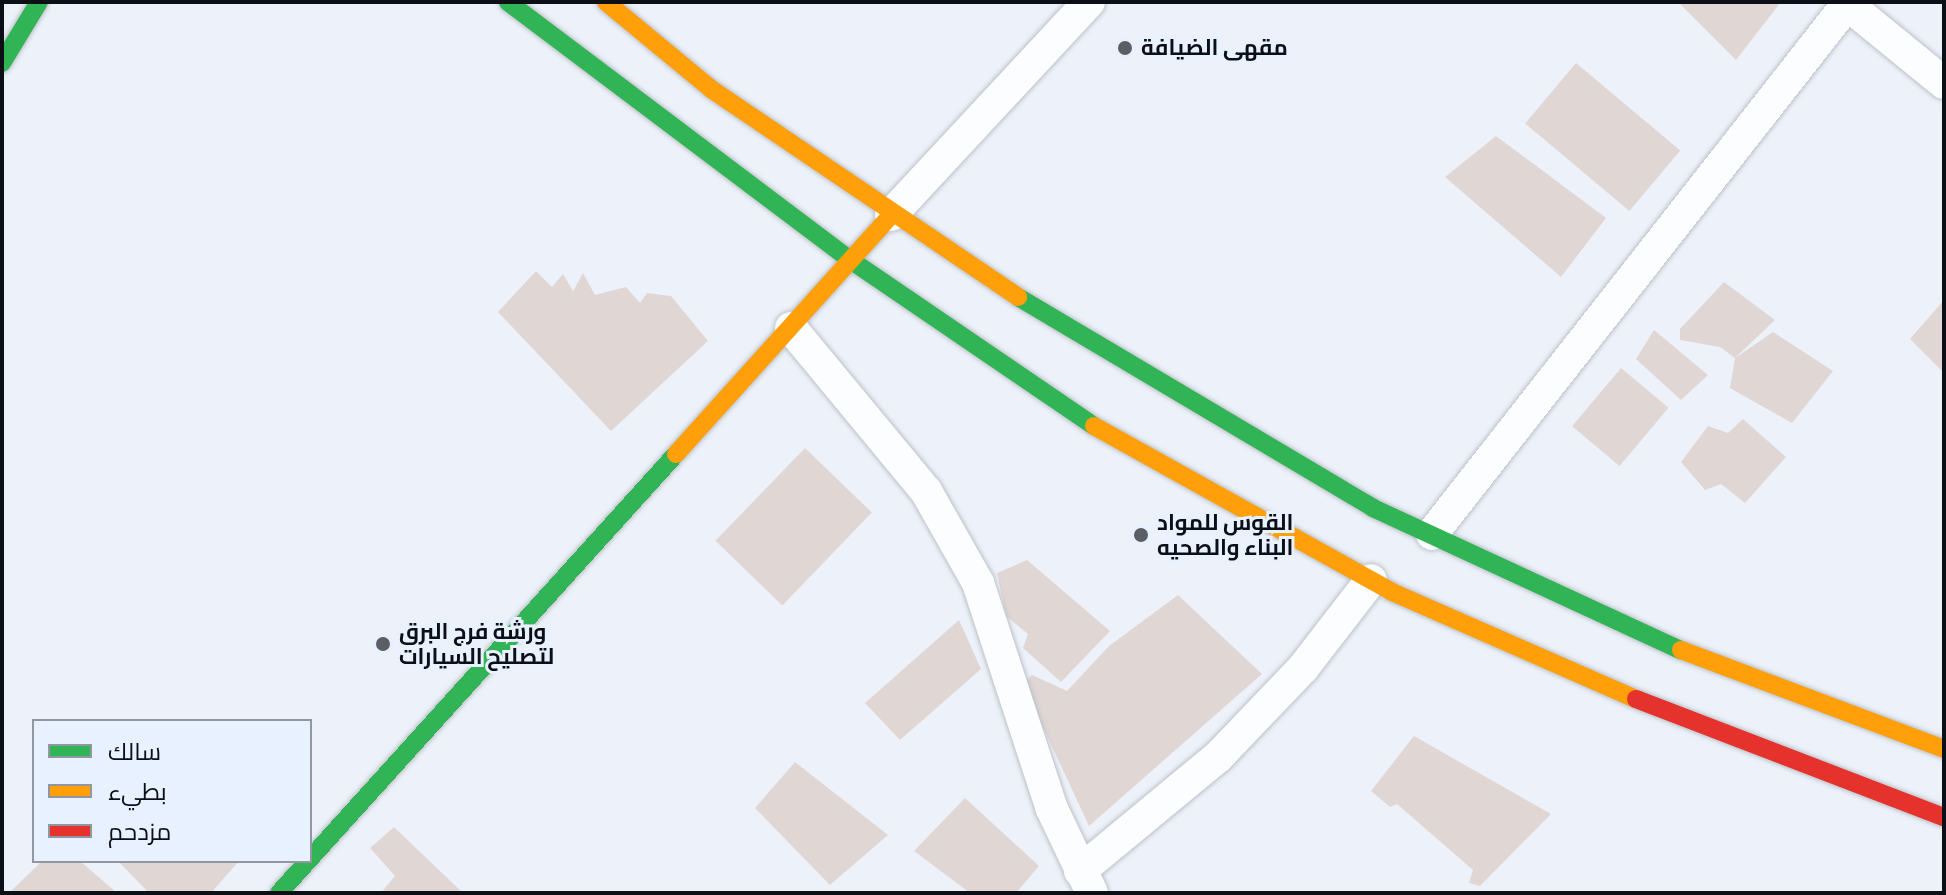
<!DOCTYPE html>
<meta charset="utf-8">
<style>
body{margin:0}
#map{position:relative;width:1946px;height:895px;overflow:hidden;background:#edf2fa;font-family:"Fira Sans Condensed",Cairo,sans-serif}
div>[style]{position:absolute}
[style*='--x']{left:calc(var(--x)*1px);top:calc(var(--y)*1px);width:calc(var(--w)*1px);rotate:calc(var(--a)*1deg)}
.building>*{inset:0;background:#e0d6d4;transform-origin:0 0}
.roads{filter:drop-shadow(0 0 2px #bdc1c8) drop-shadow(0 0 2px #bdc1c8)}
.street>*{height:32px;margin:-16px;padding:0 16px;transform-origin:16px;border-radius:16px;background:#fcfdfe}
.fast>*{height:18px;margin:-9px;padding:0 9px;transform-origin:9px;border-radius:9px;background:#30b455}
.slow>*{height:18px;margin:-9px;padding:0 9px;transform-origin:9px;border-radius:9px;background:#ff9f0a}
.jam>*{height:18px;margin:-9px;padding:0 9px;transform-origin:9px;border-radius:9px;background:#e5322d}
.dots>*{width:22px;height:22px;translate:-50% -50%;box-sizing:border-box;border:4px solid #e8f1ff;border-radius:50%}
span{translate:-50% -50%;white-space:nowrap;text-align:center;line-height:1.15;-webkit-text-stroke:6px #e8f1ff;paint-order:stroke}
.poi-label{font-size:22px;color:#0c0f15;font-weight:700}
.left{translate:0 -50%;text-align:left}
.frame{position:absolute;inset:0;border:4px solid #0c0f15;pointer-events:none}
.legend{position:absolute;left:32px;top:719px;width:280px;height:144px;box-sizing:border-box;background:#e8f1ff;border:2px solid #9097a1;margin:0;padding:10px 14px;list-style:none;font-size:24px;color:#0c0f15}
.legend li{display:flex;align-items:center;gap:16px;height:40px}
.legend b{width:40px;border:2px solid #9097a1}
</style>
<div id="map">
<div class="building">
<div style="clip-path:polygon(1678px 2px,1781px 2px,1736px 60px)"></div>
<div style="left:1576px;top:63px;width:136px;height:79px;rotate:40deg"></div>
<div style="clip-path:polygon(1496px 136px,1606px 218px,1561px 277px,1445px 177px)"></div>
<div style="clip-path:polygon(536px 271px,552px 287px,563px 274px,573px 291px,583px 273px,595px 295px,626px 287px,640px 303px,647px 293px,671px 296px,708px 341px,611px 431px,498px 312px)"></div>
<div style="clip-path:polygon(1724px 282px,1775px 320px,1735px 358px,1720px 347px,1680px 340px,1680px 329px)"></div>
<div style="clip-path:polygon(1944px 300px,1944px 373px,1910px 339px)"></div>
<div style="clip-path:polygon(1654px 330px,1708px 375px,1681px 400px,1636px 359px)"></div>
<div style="clip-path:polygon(1773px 332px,1833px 371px,1792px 423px,1730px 388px,1735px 358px)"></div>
<div style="left:1621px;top:368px;width:62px;height:76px;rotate:40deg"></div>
<div style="clip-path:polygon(1743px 419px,1786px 457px,1745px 503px,1721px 484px,1705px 490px,1681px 462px,1708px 426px,1728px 433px)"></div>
<div style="left:805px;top:448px;width:93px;height:129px;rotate:44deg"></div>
<div style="clip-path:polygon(1027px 560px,1110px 631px,1061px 682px,1023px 648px,1028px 634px,1006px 616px,997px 573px)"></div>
<div style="clip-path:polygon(1178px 595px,1262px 674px,1089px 826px,1023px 684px,1032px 675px,1067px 691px,1109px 646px)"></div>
<div style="clip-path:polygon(959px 620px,981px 669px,900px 740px,865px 703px)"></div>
<div style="clip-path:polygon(1414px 736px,1551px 814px,1480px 886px,1469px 883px,1473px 870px,1397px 804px,1390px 807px,1371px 791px)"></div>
<div style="clip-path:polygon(795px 762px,888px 835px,830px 885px,755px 808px)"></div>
<div style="clip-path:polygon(965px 798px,1039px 866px,1016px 893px,970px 893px,914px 851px)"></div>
<div style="clip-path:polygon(394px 827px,463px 893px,381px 893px,395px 876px,370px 848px)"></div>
<div style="clip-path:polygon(42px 861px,80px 861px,117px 893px,9px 893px)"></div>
<div style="clip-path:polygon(118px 861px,239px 861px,211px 893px,149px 893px)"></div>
</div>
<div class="roads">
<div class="street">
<div style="--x:1847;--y:4;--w:125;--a:39.2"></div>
<div style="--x:891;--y:215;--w:291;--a:-47.1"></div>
<div style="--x:791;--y:328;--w:212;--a:50.4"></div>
<div style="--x:926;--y:491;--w:106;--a:60.5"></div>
<div style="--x:978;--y:583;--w:236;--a:71.9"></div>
<div style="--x:1051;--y:807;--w:95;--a:64.5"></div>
<div style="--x:1432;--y:534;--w:676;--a:-51.91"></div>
<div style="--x:1080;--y:871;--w:179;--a:-39.6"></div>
<div style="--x:1218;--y:757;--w:123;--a:-46.3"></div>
<div style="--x:1303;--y:668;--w:111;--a:-52.3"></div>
</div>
<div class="fast">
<div style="--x:508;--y:2;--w:431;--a:37"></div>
<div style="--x:852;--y:261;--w:293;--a:34.3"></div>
<div style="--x:2;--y:63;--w:71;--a:-58.8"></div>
<div style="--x:1018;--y:297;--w:413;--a:30.7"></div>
<div style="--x:1373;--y:508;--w:339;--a:24.8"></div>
<div style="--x:279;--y:893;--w:592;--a:-47.88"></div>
</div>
<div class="slow">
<div style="--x:606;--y:2;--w:136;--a:39.6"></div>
<div style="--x:711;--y:89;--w:371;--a:34.1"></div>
<div style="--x:1094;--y:426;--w:341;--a:29.1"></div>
<div style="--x:1392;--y:592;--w:266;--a:23.7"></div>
<div style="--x:676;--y:454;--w:321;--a:-48"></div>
<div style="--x:1681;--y:650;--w:281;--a:20.6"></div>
</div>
<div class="jam">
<div style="--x:1636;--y:699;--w:330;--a:21"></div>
</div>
</div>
<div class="dots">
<div style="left:1125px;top:48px;background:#5b5e65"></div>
<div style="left:1141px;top:535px;background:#5b5e65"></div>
<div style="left:383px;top:644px;background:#5b5e65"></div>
</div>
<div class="poi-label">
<span class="left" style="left:1141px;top:48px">مقهى الضيافة</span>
<span class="left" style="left:1157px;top:535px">القوس للمواد<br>البناء والصحيه</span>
<span class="left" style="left:399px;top:644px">ورشة فرج البرق<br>لتصليح السيارات</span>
</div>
<div class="frame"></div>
<ul class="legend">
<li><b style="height:10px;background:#30b455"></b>سالك</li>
<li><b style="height:10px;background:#ff9f0a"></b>بطيء</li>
<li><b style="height:10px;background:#e5322d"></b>مزدحم</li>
</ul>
</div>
